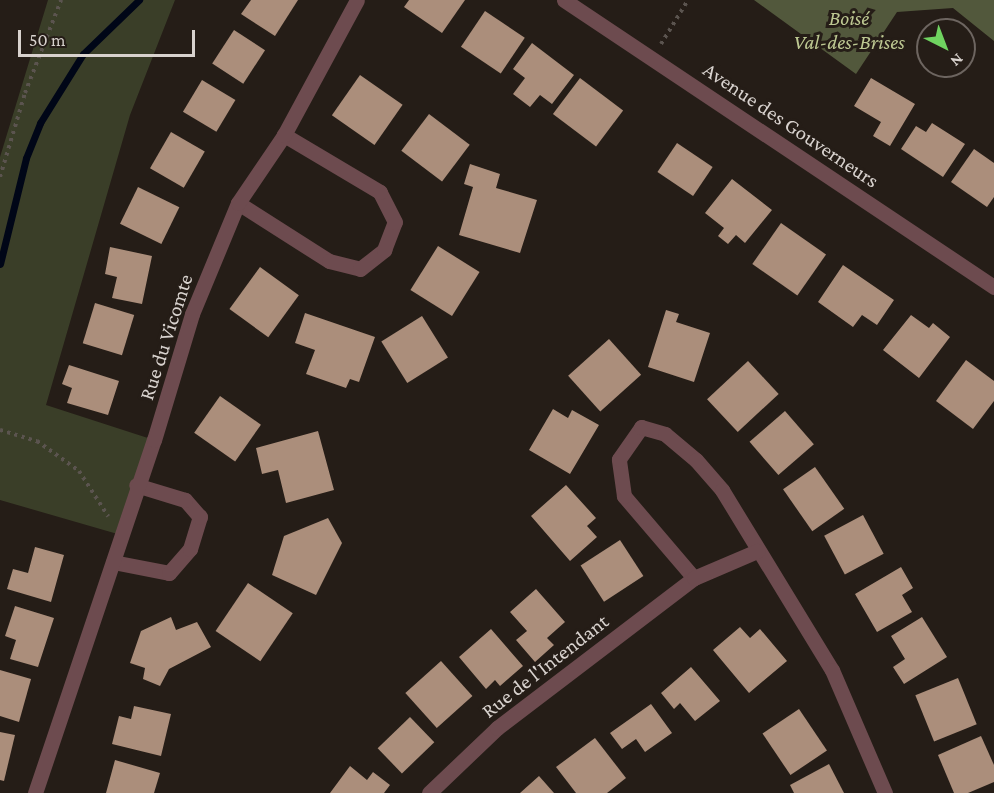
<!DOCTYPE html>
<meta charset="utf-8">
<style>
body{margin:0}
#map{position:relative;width:994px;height:793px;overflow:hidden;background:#251d17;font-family:"Crimson Pro",serif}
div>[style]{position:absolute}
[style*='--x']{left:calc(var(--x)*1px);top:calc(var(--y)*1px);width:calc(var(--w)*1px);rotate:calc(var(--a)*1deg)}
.green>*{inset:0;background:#3a3e28}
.forest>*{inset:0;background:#52583c}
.stream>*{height:7px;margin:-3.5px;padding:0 3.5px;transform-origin:3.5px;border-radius:3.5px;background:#000617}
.building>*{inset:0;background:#ab8e7b;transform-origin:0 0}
.path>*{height:4px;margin-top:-2px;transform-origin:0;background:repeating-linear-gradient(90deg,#5b544f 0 3px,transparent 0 7.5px)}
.minor>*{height:15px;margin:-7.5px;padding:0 7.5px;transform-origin:7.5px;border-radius:7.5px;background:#6d4b4f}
.tertiary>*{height:15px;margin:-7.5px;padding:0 7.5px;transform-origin:7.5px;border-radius:7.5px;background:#6d4b4f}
span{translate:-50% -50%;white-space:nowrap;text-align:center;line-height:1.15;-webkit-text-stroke:6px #251d17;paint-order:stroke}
.park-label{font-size:21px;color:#bdc892;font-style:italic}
.street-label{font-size:21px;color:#d8d2ce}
.north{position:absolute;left:916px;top:18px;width:60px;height:60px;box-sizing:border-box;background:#251d17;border:2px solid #6d6560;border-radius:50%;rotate:138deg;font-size:16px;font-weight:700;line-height:24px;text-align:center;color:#d8d2ce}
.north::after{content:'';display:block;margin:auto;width:21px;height:27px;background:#6fd360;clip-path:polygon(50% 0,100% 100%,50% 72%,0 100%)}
.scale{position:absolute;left:18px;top:30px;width:177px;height:27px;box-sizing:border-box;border:3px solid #d8d2ce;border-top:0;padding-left:8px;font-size:18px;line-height:21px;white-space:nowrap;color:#d8d2ce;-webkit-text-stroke:4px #251d17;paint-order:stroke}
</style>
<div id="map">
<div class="green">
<div style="clip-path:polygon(48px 0,175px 0,130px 115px,46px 405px,154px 440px,121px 535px,0 500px,0 157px)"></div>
</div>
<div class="forest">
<div style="clip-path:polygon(754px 0,994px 0,994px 41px,953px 8px,897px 12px,856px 74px)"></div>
</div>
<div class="stream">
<div style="--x:0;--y:264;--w:109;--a:-76.2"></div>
<div style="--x:26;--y:158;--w:38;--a:-68"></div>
<div style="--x:40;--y:123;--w:81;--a:-58.1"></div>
<div style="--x:83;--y:54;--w:78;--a:-44"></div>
</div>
<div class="building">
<div style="clip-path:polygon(251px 0,298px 0,275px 36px,241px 14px)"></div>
<div style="clip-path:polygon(409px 0,465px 0,442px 33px,404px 7px)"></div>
<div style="left:485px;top:11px;width:48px;height:43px;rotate:34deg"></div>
<div style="left:234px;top:30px;width:37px;height:40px;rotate:33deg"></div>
<div style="clip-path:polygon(532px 43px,574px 75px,552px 104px,540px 95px,530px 107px,513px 94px,525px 78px,513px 69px)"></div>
<div style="left:360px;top:75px;width:52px;height:49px;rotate:35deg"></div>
<div style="left:580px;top:78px;width:54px;height:45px;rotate:37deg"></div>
<div style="clip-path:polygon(871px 78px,915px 104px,890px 146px,873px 136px,881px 122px,854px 106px)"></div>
<div style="left:202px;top:80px;width:39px;height:37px;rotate:31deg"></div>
<div style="left:429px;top:114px;width:51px;height:46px;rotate:37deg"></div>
<div style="clip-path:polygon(932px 123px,965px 144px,943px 177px,901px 149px,916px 126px,926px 132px)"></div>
<div style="left:171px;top:132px;width:39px;height:42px;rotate:30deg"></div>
<div style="left:677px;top:143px;width:43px;height:35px;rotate:34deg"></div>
<div style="clip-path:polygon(974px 149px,994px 163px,994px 197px,987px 207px,951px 182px)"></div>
<div style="clip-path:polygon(470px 164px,500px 174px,496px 188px,537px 200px,520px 253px,459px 235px,473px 187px,464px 184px)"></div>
<div style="clip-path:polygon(732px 179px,772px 210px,745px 243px,736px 235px,728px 244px,718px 236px,724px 228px,705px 213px)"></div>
<div style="left:138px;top:187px;width:46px;height:41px;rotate:26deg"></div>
<div style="left:781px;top:223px;width:55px;height:50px;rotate:35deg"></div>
<div style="left:438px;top:246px;width:49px;height:52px;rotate:32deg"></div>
<div style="clip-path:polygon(110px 247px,152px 256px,142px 304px,112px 298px,117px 277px,105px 274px)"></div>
<div style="clip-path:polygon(843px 265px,894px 300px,877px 325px,862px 315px,853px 327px,818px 302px)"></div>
<div style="left:260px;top:267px;width:48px;height:52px;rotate:36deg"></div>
<div style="left:95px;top:303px;width:41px;height:42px;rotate:17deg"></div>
<div style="clip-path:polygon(666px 310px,679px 314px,676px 322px,710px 333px,694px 382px,648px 367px)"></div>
<div style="clip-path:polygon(305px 313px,375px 337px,359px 382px,350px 379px,346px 388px,306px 374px,315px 350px,295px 343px)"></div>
<div style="clip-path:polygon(911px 315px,929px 328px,933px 323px,950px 337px,919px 378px,883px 350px)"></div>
<div style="left:422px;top:316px;width:49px;height:48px;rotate:58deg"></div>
<div style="left:609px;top:339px;width:48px;height:55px;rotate:48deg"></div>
<div style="clip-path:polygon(966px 360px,994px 381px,994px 401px,973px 429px,936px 401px)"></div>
<div style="left:748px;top:361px;width:45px;height:56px;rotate:47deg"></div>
<div style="clip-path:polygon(69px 365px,119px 381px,108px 415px,67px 403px,72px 388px,62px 384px)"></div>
<div style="left:220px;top:396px;width:50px;height:45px;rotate:35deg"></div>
<div style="clip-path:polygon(553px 409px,568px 418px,572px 410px,599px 425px,570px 474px,529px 450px)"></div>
<div style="left:785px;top:411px;width:44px;height:47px;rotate:49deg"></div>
<div style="clip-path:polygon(318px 431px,334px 490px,286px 503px,278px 470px,262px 474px,256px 448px)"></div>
<div style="left:815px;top:467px;width:51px;height:39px;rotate:55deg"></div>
<div style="clip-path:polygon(566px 485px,596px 518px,587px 526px,597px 537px,570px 561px,531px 516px)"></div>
<div style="left:863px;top:515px;width:44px;height:44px;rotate:62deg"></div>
<div style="clip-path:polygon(328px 518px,342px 543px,316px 595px,272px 575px,284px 536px)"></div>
<div style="left:620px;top:540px;width:43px;height:47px;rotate:57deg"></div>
<div style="clip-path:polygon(35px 547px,64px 555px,51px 602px,7px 589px,13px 569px,28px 573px)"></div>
<div style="clip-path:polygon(901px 567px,913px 588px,902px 595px,912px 612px,877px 632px,855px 594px)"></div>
<div style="left:248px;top:583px;width:54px;height:58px;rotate:34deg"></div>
<div style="clip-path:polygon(536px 589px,565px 622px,547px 638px,554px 645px,535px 662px,516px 640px,527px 631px,510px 612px)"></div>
<div style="clip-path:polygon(15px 606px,54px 618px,38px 667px,10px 659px,16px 640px,5px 636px)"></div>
<div style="clip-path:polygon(171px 617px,176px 630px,197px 622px,211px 647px,169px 669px,160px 686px,143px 679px,145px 668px,130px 663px,141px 631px)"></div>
<div style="clip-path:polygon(922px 617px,947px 657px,904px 684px,893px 667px,905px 659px,891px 636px)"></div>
<div style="clip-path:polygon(740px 627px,750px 638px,760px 629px,787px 661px,749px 693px,713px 650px)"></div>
<div style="clip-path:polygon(491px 629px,523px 666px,500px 686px,495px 680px,486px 689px,459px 657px)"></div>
<div style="left:441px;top:661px;width:47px;height:48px;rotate:48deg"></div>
<div style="clip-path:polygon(691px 667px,720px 701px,695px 721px,680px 703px,674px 709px,661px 693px)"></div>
<div style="clip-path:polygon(0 670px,31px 679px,19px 722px,0 716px)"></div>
<div style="left:958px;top:678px;width:50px;height:46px;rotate:68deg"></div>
<div style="clip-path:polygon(651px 704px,672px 733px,645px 752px,636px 739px,622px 749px,610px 733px)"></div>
<div style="clip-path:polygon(134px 706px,171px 714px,161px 756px,112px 744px,119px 716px,131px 719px)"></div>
<div style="left:799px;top:709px;width:50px;height:44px;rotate:56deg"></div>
<div style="left:410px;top:717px;width:35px;height:45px;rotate:46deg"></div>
<div style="clip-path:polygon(0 732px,15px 735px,4px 781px,0 780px)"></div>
<div style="clip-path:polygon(981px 736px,994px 765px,994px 782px,968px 793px,954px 793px,938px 755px)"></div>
<div style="clip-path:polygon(595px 738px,626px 778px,607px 793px,576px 793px,556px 767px)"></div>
<div style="clip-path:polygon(115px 760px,160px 773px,154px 793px,106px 793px)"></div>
<div style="clip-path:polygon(829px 764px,844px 793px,794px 793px,790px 785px)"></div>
<div style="clip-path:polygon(350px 766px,367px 780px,373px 772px,390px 785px,384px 793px,330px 793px)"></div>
<div style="clip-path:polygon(539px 776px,554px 793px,520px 793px)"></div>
</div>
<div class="path">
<div style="--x:661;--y:44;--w:52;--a:-58.5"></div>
<div style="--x:0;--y:177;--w:88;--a:-73.4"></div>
<div style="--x:25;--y:93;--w:100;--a:-68.8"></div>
<div style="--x:0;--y:430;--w:39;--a:17"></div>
<div style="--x:37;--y:441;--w:52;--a:35.5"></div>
<div style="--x:79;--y:471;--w:54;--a:57.2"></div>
</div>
<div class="minor">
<div style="--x:238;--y:203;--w:108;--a:32.5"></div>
<div style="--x:329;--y:261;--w:32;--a:14"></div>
<div style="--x:360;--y:269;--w:31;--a:-38"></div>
<div style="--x:384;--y:250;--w:30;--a:-69"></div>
<div style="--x:395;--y:222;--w:34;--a:-117"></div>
<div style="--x:380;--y:192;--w:112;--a:-149.3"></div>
<div style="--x:113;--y:562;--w:57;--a:11.1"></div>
<div style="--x:169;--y:573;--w:32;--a:-49"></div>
<div style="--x:190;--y:549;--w:34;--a:-73"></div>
<div style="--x:200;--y:517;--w:23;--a:-131"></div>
<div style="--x:185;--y:500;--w:51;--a:-163"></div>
<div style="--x:694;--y:578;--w:108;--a:-130.5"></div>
<div style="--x:624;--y:496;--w:37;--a:-98"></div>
<div style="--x:619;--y:459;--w:39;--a:-55"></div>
<div style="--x:641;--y:427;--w:25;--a:16"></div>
<div style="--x:665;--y:434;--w:40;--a:40"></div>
<div style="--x:696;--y:460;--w:40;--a:49"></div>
<div style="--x:722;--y:490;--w:211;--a:58.6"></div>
<div style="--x:832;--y:670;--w:134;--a:66.7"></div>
<div style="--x:35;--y:793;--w:373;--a:-71.4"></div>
<div style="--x:154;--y:440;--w:132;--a:-73.2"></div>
<div style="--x:192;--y:314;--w:120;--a:-67.5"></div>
<div style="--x:238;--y:203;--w:82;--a:-55.9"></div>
<div style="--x:284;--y:135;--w:153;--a:-61.6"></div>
<div style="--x:429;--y:793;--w:94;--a:-43.7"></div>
<div style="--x:497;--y:728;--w:248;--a:-37.3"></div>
<div style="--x:694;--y:578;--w:69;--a:-23.2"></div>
</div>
<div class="tertiary">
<div style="--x:564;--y:0;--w:517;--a:33.72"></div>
</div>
<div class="park-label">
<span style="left:849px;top:30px">Boisé<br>Val-des-Brises</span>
</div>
<div class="street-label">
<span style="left:791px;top:125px;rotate:34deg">Avenue des Gouverneurs</span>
<span style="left:166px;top:337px;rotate:-72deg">Rue du Vicomte</span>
<span style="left:545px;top:666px;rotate:-38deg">Rue de l'Intendant</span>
</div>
<div class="north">N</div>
<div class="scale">50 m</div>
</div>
